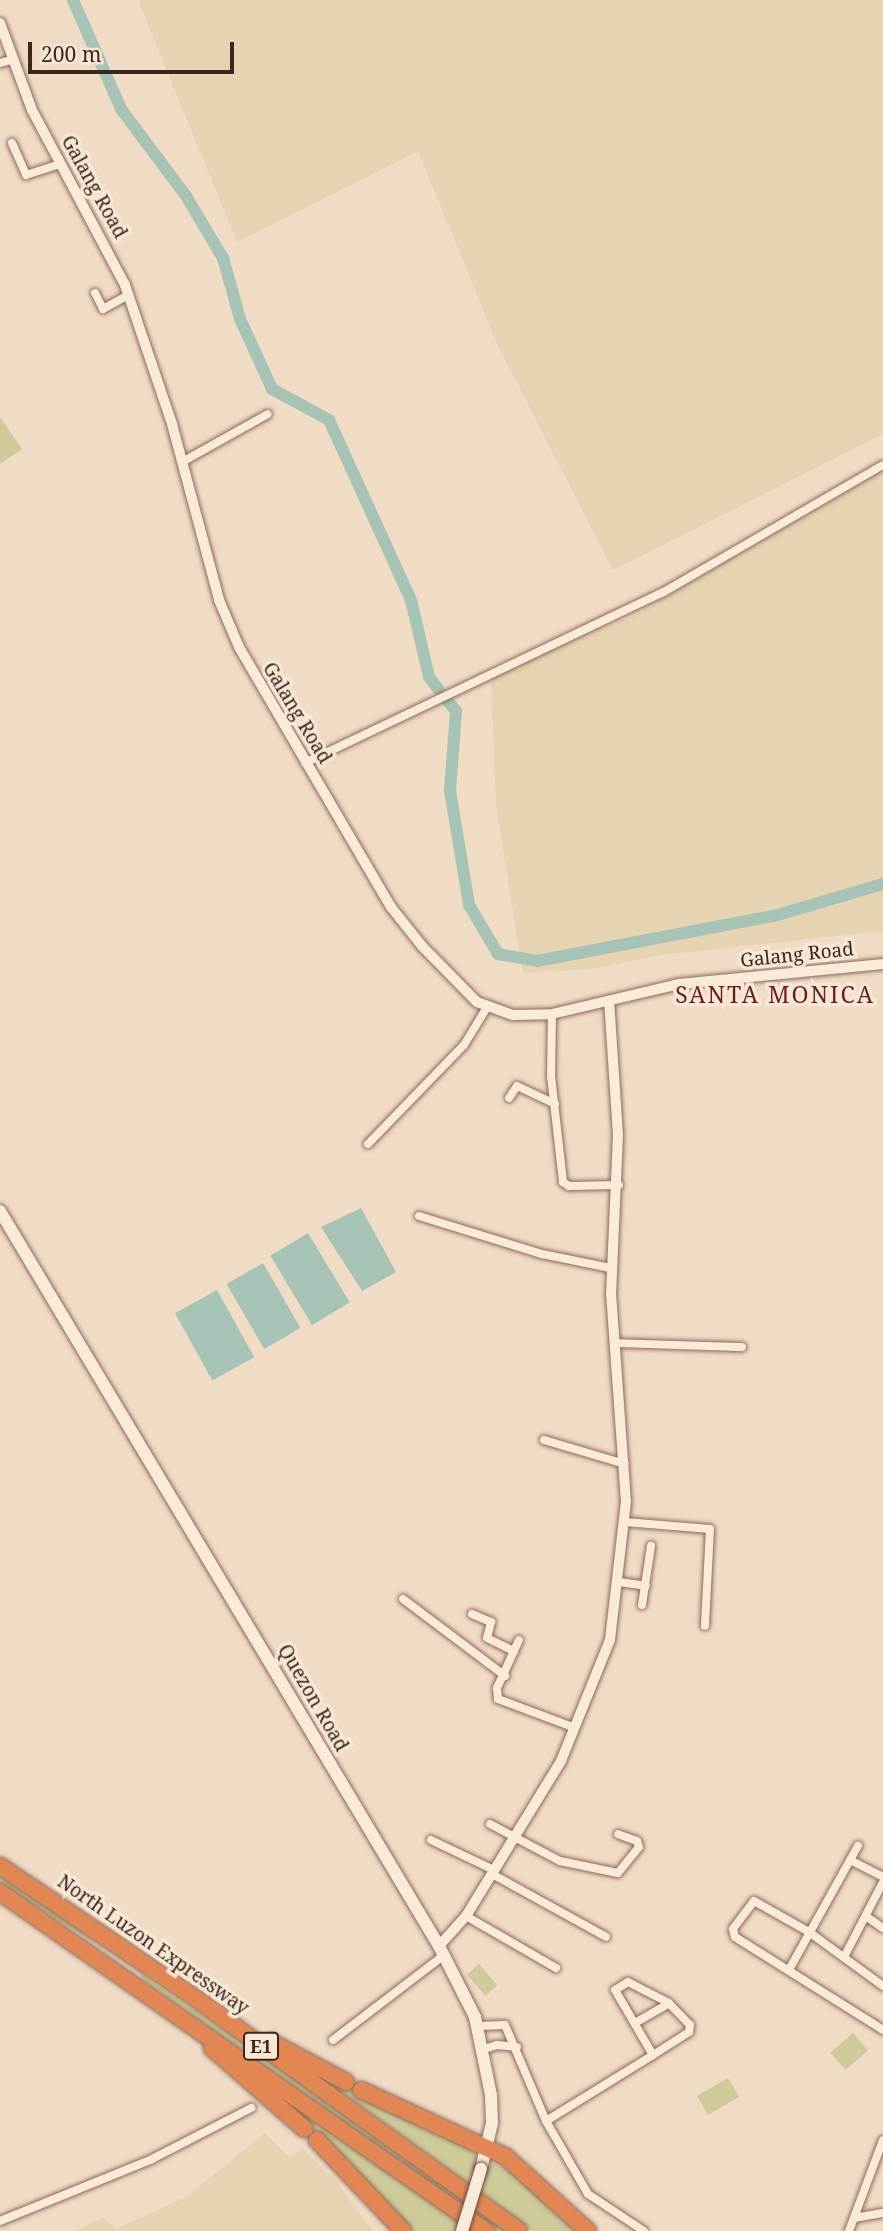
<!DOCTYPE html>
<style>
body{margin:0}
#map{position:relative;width:883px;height:2231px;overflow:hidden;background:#f0dbc5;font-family:"Noto Serif",serif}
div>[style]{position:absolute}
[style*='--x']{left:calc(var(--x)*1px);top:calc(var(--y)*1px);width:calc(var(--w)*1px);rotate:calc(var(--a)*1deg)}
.farmland>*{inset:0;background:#e6d3b2}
.green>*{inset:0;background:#cfca99;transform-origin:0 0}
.water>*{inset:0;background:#a7c3b5;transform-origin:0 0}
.river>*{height:12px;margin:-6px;padding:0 6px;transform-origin:6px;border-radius:6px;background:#a7c3b5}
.roads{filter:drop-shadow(0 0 2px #8c6b5a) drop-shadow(0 0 2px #8c6b5a)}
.minor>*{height:8px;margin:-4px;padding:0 4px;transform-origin:4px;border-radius:4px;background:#faead9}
.tertiary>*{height:10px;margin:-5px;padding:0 5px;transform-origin:5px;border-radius:5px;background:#faead9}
.secondary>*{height:12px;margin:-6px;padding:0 6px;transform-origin:6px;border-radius:6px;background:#faead9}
.motorway>*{height:16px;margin:-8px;padding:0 8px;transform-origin:8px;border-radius:8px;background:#e28754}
.bridges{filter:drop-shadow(0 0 2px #6e4c3d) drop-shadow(0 0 2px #6e4c3d)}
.secondary-bridge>*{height:12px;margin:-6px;padding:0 6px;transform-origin:6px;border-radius:6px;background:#faead9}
span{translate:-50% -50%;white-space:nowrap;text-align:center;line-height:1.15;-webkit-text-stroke:7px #f7e7d5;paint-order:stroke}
.shield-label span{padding:2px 5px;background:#f7e7d5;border:2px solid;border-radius:5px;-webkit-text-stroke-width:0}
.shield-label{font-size:18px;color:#3c271f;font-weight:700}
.street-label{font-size:19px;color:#3c271f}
.quarter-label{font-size:23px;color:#6a1d1c;letter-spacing:2px}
.scale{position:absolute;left:28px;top:42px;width:206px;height:32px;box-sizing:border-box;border:4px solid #3c271f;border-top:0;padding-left:9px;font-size:21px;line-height:24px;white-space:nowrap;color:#3c271f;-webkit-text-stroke:5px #f7e7d5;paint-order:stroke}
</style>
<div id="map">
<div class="farmland">
<div style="clip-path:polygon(138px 0,883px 0,883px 434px,613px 570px,498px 346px,418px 151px,237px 242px)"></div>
<div style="clip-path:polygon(883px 470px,883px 931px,661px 955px,592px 969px,523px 973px,496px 806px,491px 674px,633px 616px)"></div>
<div style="clip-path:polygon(265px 2133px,290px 2158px,302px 2148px,336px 2181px,373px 2231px,75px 2231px,103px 2217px,116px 2229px,186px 2197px)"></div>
</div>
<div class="green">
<div style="clip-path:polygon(0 417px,22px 449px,0 464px)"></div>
<div style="clip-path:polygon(0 1875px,77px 1927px,96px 1944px,0 1883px)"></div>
<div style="left:479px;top:1964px;width:28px;height:16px;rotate:49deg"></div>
<div style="clip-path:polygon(141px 1974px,254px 2050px,509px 2231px,497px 2231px,143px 1980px)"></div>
<div style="left:853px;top:2033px;width:23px;height:30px;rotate:49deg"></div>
<div style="clip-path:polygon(248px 2070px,459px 2222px,457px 2231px,413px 2231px,343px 2156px)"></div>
<div style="clip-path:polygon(314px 2071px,470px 2149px,477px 2158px,470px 2185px)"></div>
<div style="left:728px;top:2078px;width:22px;height:36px;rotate:60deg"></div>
<div style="clip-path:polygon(492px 2163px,510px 2170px,575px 2231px,533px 2231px,480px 2191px)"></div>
</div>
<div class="water">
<div style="clip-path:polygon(361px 1208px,396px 1272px,362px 1291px,321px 1227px)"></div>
<div style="left:308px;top:1233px;width:81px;height:44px;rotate:59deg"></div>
<div style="left:263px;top:1263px;width:75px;height:42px;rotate:60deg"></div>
<div style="left:217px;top:1290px;width:77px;height:48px;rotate:61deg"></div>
</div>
<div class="river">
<div style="--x:73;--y:0;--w:119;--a:66.2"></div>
<div style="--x:121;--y:109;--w:109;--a:53.2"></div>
<div style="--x:186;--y:196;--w:72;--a:59.2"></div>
<div style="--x:223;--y:258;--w:63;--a:74.4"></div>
<div style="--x:240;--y:319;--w:77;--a:65.4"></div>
<div style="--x:272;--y:389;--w:65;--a:28.5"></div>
<div style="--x:329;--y:420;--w:198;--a:65.5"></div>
<div style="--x:411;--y:600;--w:79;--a:76.8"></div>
<div style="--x:429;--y:677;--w:15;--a:53"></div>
<div style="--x:446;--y:699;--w:16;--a:50"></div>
<div style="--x:456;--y:711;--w:80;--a:94.3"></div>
<div style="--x:450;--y:791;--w:116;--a:80.5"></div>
<div style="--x:469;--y:905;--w:57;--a:59.4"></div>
<div style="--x:498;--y:954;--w:40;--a:10"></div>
<div style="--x:537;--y:961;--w:241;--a:-10.8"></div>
<div style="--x:774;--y:916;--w:114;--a:-16.4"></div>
</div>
<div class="roads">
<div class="minor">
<div style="--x:0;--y:63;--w:11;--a:-15"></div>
<div style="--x:12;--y:143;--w:35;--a:66"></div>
<div style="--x:26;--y:175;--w:35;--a:-18"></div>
<div style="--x:95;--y:293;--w:18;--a:63"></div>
<div style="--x:103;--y:309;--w:29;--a:-29"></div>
<div style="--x:182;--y:462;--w:98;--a:-29.2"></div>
<div style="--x:305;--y:763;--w:395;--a:-25.5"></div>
<div style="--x:662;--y:593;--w:255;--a:-30.1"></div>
<div style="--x:552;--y:1014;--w:62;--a:90.9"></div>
<div style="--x:551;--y:1076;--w:107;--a:83.5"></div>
<div style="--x:563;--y:1182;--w:7;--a:34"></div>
<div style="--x:569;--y:1186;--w:50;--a:-1.1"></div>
<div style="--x:509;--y:1098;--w:14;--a:-56"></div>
<div style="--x:517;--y:1086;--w:42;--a:25.3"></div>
<div style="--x:368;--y:1144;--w:138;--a:-45.9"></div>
<div style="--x:464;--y:1045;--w:42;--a:-58.6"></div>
<div style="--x:419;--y:1216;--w:129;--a:17.2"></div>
<div style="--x:542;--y:1254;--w:70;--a:11.5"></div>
<div style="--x:614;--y:1343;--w:128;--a:1.8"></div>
<div style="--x:544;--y:1440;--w:84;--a:16.5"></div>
<div style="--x:625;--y:1522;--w:85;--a:4.7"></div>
<div style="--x:710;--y:1529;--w:97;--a:93"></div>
<div style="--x:619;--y:1582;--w:27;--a:8"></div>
<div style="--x:403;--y:1599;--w:128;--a:37"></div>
<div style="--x:642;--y:1605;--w:60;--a:-81.3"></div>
<div style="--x:472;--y:1614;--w:21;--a:23"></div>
<div style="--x:491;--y:1622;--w:16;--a:104"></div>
<div style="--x:487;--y:1638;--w:30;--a:26"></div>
<div style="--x:514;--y:1651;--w:41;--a:114.7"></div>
<div style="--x:497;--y:1688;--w:11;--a:85"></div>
<div style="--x:498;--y:1699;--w:82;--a:20.6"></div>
<div style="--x:514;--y:1651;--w:12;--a:-66"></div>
<div style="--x:490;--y:1824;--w:79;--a:27.9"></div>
<div style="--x:560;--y:1861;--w:59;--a:11.7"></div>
<div style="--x:618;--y:1873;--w:33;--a:-51"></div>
<div style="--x:639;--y:1847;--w:6;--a:-108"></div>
<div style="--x:637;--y:1841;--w:20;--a:-160"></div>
<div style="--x:431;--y:1840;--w:70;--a:25.5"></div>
<div style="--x:850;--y:1860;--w:37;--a:27"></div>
<div style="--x:492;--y:1874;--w:130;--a:28.9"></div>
<div style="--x:466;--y:1916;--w:104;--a:30"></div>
<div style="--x:867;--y:1917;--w:19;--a:35"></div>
<div style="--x:844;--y:1957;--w:85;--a:-62.5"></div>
<div style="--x:790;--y:1968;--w:140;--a:-60.9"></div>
<div style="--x:883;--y:1986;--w:92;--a:-143.9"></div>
<div style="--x:809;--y:1932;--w:63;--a:-150.6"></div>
<div style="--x:754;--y:1901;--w:35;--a:127"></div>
<div style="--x:733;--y:1929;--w:8;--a:76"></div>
<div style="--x:735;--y:1937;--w:175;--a:32.1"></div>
<div style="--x:635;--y:2023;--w:39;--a:-30"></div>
<div style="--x:478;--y:2026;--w:27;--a:-2"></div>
<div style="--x:505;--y:2025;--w:104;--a:66.9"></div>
<div style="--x:546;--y:2121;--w:84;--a:60.1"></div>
<div style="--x:588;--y:2194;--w:67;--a:33.5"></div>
<div style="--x:333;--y:2040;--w:140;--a:-37.4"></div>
<div style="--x:484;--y:2049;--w:14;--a:-17"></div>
<div style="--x:497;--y:2045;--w:20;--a:6"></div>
<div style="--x:546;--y:2121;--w:126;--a:-31.7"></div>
<div style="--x:653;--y:2055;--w:43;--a:-32.6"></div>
<div style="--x:689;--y:2032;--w:7;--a:-82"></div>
<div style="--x:690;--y:2025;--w:30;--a:-134"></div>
<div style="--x:669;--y:2003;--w:46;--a:-152.9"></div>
<div style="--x:628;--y:1982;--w:15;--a:148"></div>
<div style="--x:615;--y:1990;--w:75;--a:59.7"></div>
<div style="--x:854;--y:2218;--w:29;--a:-10"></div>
<div style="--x:0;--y:2221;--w:162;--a:-22.1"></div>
<div style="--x:150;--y:2160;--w:114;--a:-27.2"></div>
<div style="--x:849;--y:2231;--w:97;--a:-69.5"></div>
</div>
<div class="tertiary">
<div style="--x:0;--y:23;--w:93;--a:69.8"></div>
<div style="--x:32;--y:110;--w:198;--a:62"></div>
<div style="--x:125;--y:285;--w:147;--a:71.3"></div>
<div style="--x:172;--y:424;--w:182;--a:75"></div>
<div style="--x:219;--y:600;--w:51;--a:66.9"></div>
<div style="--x:239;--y:647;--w:301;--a:59.7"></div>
<div style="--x:391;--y:907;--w:50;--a:51.5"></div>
<div style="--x:422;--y:946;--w:78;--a:45.5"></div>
<div style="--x:477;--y:1002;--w:38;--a:20"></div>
<div style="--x:513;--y:1015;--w:39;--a:-1"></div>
<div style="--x:552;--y:1014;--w:130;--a:-13.3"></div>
<div style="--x:679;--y:984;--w:205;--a:-5.6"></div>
<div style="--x:439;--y:1946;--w:40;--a:-48"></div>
<div style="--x:466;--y:1916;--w:182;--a:-58.5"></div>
<div style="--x:561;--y:1761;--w:131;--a:-68"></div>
<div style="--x:610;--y:1640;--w:139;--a:-83.4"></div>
<div style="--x:626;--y:1502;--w:208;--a:-94.1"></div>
<div style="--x:611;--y:1295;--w:160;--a:-87.5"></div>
<div style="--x:618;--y:1135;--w:134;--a:-93.8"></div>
</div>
<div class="secondary">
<div style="--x:0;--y:1211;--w:856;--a:59.15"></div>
<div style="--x:439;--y:1946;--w:80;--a:63.1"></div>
<div style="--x:475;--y:2017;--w:80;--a:78.4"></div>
<div style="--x:491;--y:2095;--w:28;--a:88"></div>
<div style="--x:492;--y:2123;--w:47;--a:103.4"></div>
</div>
<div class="motorway">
<div style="--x:0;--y:1866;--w:235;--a:34.1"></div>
<div style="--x:195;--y:1998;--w:399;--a:35.7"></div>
<div style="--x:0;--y:1892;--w:593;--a:34.9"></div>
<div style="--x:271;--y:2042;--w:85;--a:28.1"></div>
<div style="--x:212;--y:2048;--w:123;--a:41.1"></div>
<div style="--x:361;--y:2090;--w:160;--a:24.8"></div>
<div style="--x:506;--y:2157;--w:110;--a:42.1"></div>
<div style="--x:317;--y:2140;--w:125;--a:46.6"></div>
</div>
</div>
<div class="bridges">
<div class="secondary-bridge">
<div style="--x:462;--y:2231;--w:65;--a:-73"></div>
</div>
</div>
<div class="shield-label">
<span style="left:261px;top:2046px">E1</span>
</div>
<div class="street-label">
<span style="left:94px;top:187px;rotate:61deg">Galang Road</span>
<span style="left:297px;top:713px;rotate:59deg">Galang Road</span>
<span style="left:797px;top:955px;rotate:-6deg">Galang Road</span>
<span style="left:313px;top:1698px;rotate:60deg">Quezon Road</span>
<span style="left:153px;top:1945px;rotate:35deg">North Luzon Expressway</span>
</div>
<div class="quarter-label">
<span style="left:775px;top:994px">SANTA MONICA</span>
</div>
<div class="scale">200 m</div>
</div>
